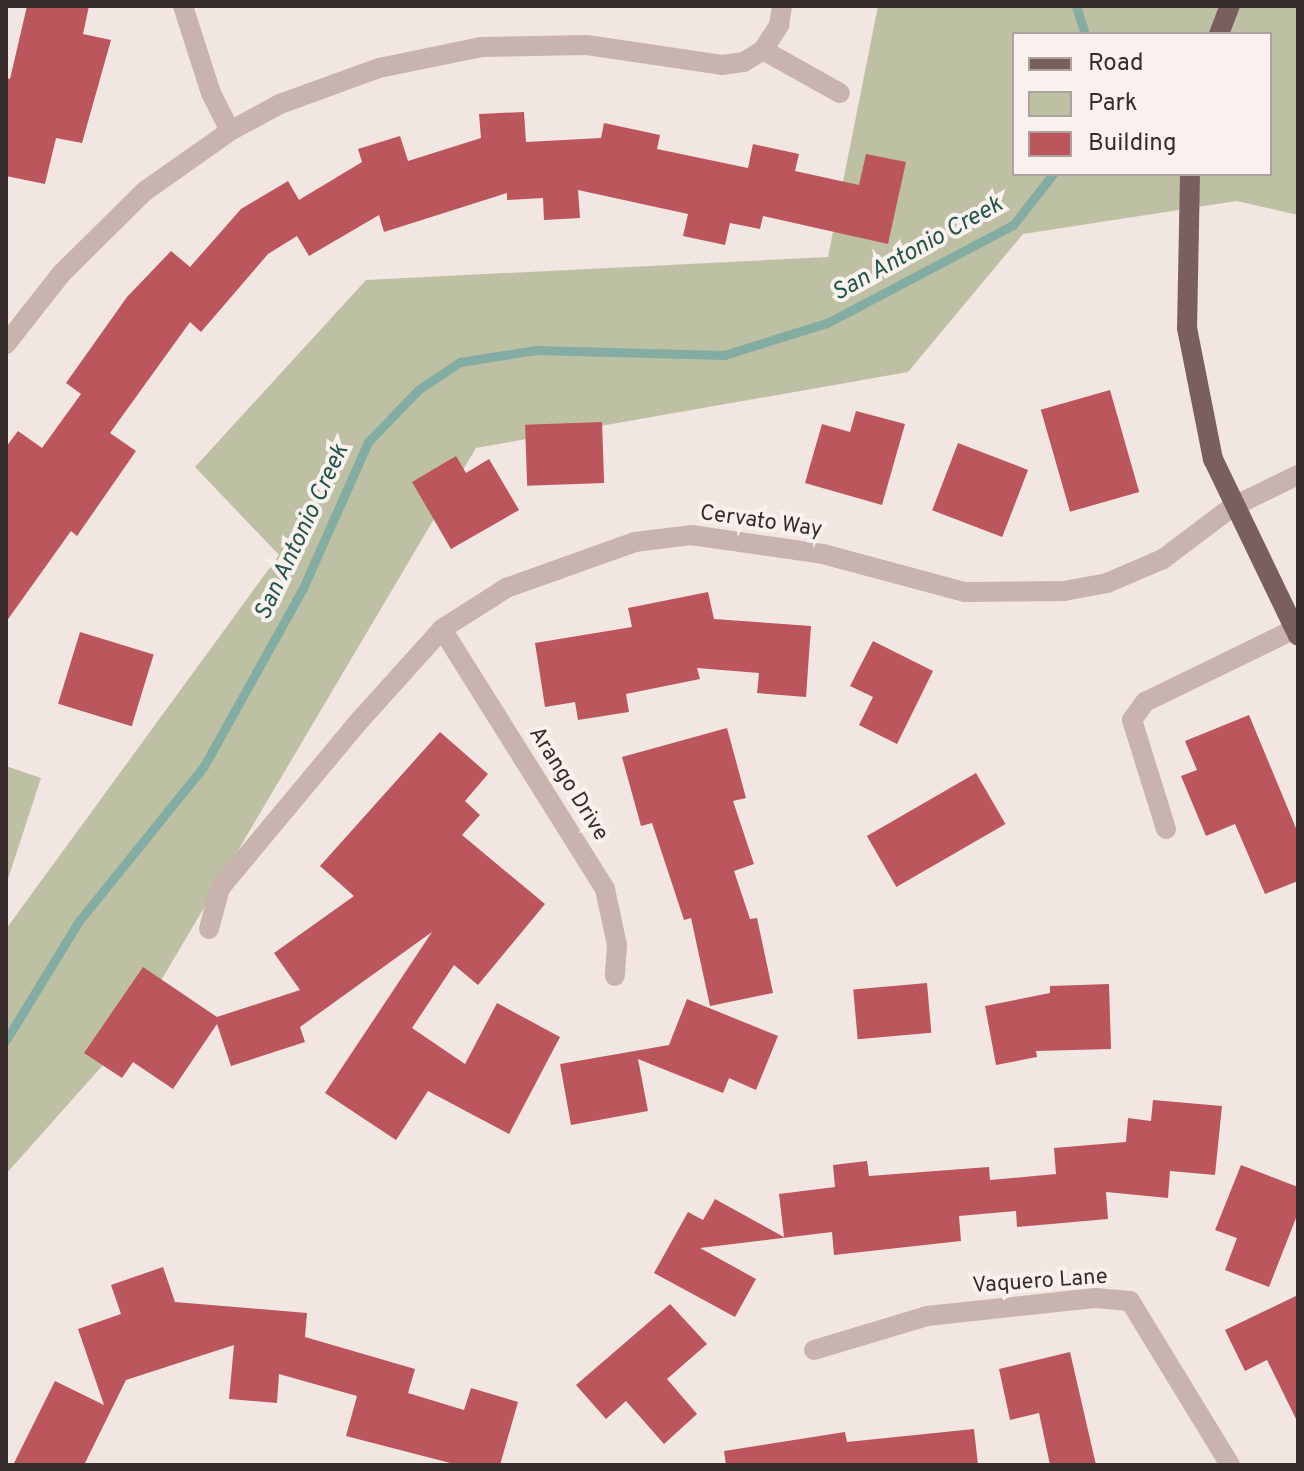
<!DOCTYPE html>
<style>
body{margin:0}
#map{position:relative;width:1304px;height:1471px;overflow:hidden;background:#f2e6e2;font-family:Overpass,sans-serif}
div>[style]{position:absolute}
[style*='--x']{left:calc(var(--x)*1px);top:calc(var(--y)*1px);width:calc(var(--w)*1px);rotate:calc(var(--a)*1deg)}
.green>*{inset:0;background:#bec0a3}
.stream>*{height:9px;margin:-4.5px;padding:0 4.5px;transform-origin:4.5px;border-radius:4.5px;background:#83aca2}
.building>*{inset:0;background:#bb575c;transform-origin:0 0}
.minor>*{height:20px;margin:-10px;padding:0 10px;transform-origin:10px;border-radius:10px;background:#c9b3ae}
.major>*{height:20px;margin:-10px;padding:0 10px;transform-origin:10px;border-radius:10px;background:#79605f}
span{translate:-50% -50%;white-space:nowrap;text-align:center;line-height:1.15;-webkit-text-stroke:8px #f9f1ee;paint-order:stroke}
.street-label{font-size:22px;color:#382c2c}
.water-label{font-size:24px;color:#25564b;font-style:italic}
.frame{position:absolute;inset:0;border:8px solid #382c2c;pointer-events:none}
.legend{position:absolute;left:1012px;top:32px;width:260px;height:144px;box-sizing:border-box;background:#f9f1ee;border:2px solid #aca2a0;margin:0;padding:10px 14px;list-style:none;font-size:24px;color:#382c2c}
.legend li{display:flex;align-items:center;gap:16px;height:40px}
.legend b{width:40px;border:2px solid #aca2a0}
</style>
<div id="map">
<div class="green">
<div style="clip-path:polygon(evenodd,878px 6px,1298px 6px,1298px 215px,1237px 201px,1023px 234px,908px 372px,476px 448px,127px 1038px,6px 1174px,6px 929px,279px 555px,195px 467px,366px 280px,828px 257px,878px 6px,1014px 34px,1270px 34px,1270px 174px,1014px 174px,1014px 34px)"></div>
<div style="clip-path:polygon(6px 766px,41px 778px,6px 885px)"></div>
</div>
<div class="stream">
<div style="--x:1076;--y:6;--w:29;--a:72"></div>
<div style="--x:6;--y:1040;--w:140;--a:-58.5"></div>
<div style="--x:79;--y:921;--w:199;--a:-51.1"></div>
<div style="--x:204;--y:766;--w:204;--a:-60.9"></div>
<div style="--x:303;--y:588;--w:160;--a:-66"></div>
<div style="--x:368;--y:442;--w:72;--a:-46.1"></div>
<div style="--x:418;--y:390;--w:50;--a:-33.7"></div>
<div style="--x:460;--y:362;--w:77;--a:-9"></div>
<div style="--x:536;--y:350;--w:188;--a:1.5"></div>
<div style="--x:724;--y:355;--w:108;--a:-17.3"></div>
<div style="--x:827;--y:323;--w:210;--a:-27.8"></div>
<div style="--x:1013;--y:225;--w:65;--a:-51.9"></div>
</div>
<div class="building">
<div style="clip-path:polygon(27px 6px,89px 6px,83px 34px,111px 40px,82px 143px,56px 138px,45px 184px,6px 176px,6px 78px,10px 79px)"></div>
<div style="clip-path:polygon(524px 112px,526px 142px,601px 138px,604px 123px,660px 135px,657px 149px,748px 168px,753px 144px,799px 154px,795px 171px,859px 185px,866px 154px,906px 162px,888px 244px,763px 216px,760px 229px,730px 223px,725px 245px,683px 236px,688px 214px,578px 190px,580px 218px,544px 220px,543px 198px,507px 200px,507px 193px,384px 232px,379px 215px,309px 256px,297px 236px,268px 254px,201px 332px,190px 322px,110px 433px,136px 451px,77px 536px,71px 531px,6px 622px,6px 447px,18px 431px,42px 448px,81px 394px,66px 383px,127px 297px,171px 251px,190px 267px,241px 209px,288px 181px,299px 200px,362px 162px,358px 149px,400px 136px,408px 161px,481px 138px,479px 114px)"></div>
<div style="left:1110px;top:390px;width:106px;height:72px;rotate:74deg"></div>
<div style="clip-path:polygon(856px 411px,905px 424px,882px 505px,805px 483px,822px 424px,850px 432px)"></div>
<div style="left:602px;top:422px;width:61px;height:77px;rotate:88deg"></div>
<div style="left:958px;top:443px;width:75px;height:72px;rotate:21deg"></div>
<div style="clip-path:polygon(456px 456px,466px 473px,489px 459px,519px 510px,451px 549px,412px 482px)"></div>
<div style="clip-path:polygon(708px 592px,714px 619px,811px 626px,806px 697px,757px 693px,759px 673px,697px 668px,700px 679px,626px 694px,629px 712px,578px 720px,575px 702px,545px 707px,535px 643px,632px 627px,628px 608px)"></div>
<div style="left:80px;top:632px;width:77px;height:75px;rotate:17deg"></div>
<div style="clip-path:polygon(873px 641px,933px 671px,897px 744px,859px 725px,873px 697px,850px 686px)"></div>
<div style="clip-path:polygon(1249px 715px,1298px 833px,1298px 881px,1265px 894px,1235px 824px,1206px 836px,1181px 776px,1197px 770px,1185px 741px)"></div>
<div style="clip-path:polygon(727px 728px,746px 798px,733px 801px,754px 864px,734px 871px,750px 919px,757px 918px,773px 993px,710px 1006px,691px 918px,684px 920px,652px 823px,641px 826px,622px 757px)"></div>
<div style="clip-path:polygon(440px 732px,488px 774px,465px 801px,480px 815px,462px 835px,545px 904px,478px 985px,454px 965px,412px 1028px,465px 1064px,497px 1003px,560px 1037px,509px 1134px,428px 1091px,396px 1140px,325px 1093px,432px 932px,300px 1027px,305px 1042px,231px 1066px,217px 1024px,173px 1089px,133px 1062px,122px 1078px,84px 1053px,143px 967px,217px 1017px,300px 990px,274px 953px,354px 896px,320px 866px)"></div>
<div style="left:976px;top:773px;width:59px;height:126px;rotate:60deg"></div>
<div style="left:927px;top:983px;width:50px;height:74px;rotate:85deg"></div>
<div style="clip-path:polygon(1109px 984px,1111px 1049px,1036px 1051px,1037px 1057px,996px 1065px,985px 1006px,1050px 993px,1050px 986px)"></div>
<div style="clip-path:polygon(687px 999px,778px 1036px,756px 1090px,729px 1078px,723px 1093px,638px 1059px,648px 1111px,571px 1125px,560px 1064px,669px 1045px)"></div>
<div style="clip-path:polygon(1153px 1100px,1222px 1106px,1215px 1175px,1170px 1171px,1168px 1198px,1106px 1192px,1108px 1219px,1017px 1227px,1016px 1211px,959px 1216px,961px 1241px,834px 1255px,832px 1232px,700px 1248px,756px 1279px,735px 1317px,654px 1273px,688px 1212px,703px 1220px,715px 1199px,784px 1237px,779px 1194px,835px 1187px,833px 1165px,867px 1161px,869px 1176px,989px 1167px,990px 1180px,1056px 1174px,1054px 1148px,1126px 1142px,1128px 1118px,1151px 1121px)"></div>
<div style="clip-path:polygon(1241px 1165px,1298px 1187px,1298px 1213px,1269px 1287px,1225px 1270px,1237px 1238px,1215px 1230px)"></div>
<div style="clip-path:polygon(163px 1267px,175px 1302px,307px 1313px,305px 1337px,415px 1369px,408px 1393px,464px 1410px,471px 1388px,518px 1402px,500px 1465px,458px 1465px,346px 1436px,357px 1396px,279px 1374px,277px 1403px,229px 1399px,234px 1345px,126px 1380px,84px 1465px,13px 1465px,55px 1381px,104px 1405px,78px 1329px,121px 1314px,111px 1285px)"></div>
<div style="clip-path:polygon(1298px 1295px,1298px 1423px,1267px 1360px,1245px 1371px,1225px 1330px)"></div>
<div style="clip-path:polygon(670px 1304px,707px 1344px,667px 1379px,697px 1414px,664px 1444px,626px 1401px,606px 1419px,576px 1385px)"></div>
<div style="clip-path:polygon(1070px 1352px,1096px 1465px,1050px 1465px,1039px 1413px,1010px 1420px,999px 1369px)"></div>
<div style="clip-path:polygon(974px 1429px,978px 1465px,726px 1465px,724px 1451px,845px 1432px,847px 1442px)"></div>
</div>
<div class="minor">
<div style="--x:183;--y:6;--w:91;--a:72.2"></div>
<div style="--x:211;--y:93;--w:42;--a:63.4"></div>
<div style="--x:763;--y:50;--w:88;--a:29.2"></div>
<div style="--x:6;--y:344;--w:89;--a:-51.8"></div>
<div style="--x:61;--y:274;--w:118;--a:-44.7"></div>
<div style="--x:145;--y:191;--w:104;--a:-35.2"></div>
<div style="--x:230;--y:131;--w:57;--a:-28.4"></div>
<div style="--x:280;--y:104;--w:105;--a:-20"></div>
<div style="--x:379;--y:68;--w:104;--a:-11.6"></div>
<div style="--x:481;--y:47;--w:106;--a:-1.1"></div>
<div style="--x:587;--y:45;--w:136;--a:8.4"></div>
<div style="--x:722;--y:65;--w:22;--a:-8"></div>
<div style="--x:744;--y:62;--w:22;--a:-32"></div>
<div style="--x:763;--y:50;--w:30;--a:-57"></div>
<div style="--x:779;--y:25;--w:19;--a:-81"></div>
<div style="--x:442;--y:629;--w:307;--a:57.9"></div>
<div style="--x:605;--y:889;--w:57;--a:77.9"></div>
<div style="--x:617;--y:945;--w:31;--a:94"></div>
<div style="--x:1166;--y:829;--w:114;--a:-107.3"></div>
<div style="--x:1132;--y:720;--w:22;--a:-54"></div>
<div style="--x:1145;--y:702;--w:167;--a:-26"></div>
<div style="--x:209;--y:929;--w:42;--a:-75"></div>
<div style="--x:220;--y:888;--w:220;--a:-50.2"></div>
<div style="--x:361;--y:719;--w:121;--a:-48"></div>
<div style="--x:442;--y:629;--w:76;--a:-32.6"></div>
<div style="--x:506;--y:588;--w:137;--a:-19.6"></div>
<div style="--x:635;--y:542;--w:56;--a:-7.1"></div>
<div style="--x:691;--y:535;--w:133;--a:8.2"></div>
<div style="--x:823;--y:554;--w:147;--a:15"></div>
<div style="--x:965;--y:592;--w:99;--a:-0.6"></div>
<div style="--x:1064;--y:591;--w:44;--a:-10.5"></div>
<div style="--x:1107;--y:583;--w:61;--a:-23.2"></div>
<div style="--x:1163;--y:559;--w:86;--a:-37"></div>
<div style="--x:1232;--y:507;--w:73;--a:-25.9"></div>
<div style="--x:814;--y:1350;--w:118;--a:-16.7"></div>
<div style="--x:927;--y:1316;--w:169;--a:-6.1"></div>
<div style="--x:1095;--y:1298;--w:35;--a:5"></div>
<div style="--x:1130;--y:1301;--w:192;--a:58.6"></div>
</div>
<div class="major">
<div style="--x:1219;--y:34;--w:30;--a:-69"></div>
<div style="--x:1190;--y:174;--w:154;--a:91.1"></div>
<div style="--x:1187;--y:328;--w:134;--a:78.8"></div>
<div style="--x:1213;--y:459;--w:196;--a:64.3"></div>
</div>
<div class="street-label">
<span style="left:761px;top:522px;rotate:8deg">Cervato Way</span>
<span style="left:568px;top:784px;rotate:58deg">Arango Drive</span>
<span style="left:1040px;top:1282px;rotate:-4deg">Vaquero Lane</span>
</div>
<div class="water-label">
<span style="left:918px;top:250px;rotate:-29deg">San Antonio Creek</span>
<span style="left:303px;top:533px;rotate:-65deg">San Antonio Creek</span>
</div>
<div class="frame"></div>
<ul class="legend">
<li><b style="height:10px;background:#79605f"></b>Road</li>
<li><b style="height:22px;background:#bec0a3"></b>Park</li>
<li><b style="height:22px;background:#bb575c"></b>Building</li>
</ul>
</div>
